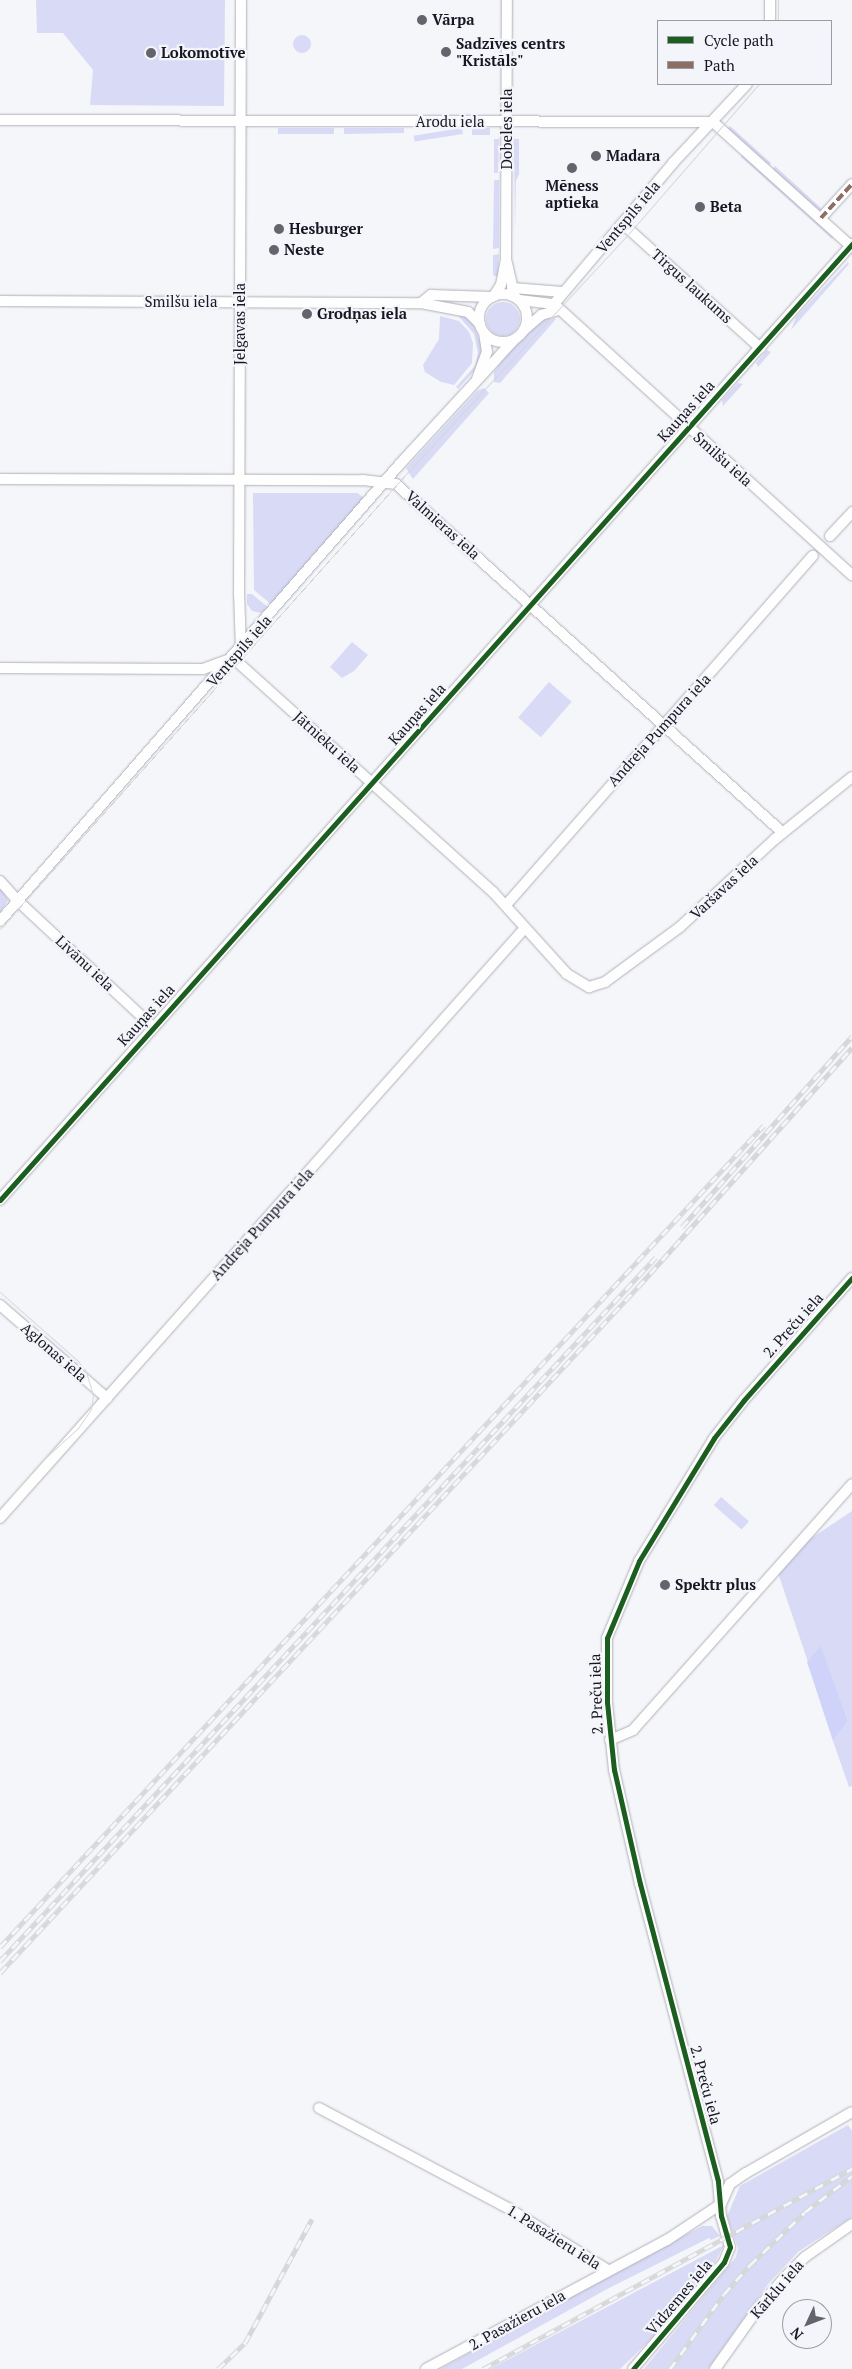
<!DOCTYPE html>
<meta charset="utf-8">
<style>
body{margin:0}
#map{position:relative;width:852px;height:2369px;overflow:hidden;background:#f5f6fa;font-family:"PT Serif",serif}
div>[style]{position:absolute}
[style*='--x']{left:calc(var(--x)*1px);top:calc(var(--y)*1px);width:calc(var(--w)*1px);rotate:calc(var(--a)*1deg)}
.green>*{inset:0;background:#d8daf6;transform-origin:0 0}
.round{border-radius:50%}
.forest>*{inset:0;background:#d0d3f9}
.roads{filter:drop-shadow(0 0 1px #b0b0b7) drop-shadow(0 0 1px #b0b0b7)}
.minor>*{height:10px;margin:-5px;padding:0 5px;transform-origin:5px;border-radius:5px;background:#fefefe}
.minor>.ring{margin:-5px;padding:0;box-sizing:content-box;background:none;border:10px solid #fefefe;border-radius:50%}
.tram>*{height:1px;margin:-0.5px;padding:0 0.5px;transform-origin:0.5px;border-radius:0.5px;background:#d6d7d8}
.rail>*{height:5px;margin-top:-2.5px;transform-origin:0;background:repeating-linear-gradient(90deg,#f4f5fb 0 9px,#d6d7d8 0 18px);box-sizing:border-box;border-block:1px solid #d6d7d8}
.quiet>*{height:4px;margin-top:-2px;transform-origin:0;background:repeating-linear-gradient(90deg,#8d6e63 0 8px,transparent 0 12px)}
.cycleway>*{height:5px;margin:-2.5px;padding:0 2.5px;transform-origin:2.5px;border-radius:2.5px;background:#1b5e20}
.dots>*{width:14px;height:14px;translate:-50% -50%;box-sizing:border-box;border:2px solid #f4f5fb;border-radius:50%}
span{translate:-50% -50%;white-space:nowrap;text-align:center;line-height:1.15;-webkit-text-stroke:4.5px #f4f5fb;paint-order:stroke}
.poi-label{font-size:15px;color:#161720;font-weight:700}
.left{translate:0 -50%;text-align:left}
.street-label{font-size:15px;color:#161720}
.legend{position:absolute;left:657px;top:20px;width:175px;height:65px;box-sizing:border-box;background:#f4f5fb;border:1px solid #9b9ca3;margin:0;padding:6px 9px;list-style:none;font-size:15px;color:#161720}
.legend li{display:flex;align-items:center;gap:10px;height:25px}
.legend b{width:25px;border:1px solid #9b9ca3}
.north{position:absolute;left:782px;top:2299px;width:50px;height:50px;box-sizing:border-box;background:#f4f5fb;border:1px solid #9b9ca3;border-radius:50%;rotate:227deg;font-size:14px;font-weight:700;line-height:20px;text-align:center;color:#161720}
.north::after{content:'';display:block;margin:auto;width:18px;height:22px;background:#64656c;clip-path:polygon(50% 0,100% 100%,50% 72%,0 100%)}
</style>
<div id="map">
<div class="green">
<div style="clip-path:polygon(36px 0,225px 0,224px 106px,90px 105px,93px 70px,63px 33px,37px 33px)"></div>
<div class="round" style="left:293px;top:35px;width:18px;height:18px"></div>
<div style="clip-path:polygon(730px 126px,771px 163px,769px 165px,728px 129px)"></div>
<div style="left:334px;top:128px;width:6px;height:56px;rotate:90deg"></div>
<div style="clip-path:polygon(344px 128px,404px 128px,404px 133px,344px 134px)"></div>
<div style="left:462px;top:128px;width:6px;height:49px;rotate:81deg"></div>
<div style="left:472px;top:128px;width:18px;height:7px"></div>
<div style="clip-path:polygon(494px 139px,499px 139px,498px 173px,494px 173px)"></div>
<div style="clip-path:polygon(514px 139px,519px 139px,519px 174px,516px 181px,515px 231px)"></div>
<div style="left:742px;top:155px;width:123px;height:2px;rotate:42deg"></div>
<div style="clip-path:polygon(775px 166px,822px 209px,820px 211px,773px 169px)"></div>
<div style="clip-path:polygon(494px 180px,499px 180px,499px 248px,493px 249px)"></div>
<div style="clip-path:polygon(499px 254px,498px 277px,493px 275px,493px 255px)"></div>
<div style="clip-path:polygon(848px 262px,849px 264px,791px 330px,796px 317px)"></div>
<div class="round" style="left:486px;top:302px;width:34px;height:34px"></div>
<div style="clip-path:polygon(455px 312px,463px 314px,472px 322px,484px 350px,475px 370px,458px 389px,456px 387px,475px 366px,478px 353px,474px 334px)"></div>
<div style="clip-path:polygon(440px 316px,459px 321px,469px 332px,473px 343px,472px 363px,454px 385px,441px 382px,425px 372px,423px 365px,439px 339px)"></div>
<div style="clip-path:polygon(550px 317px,556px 319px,500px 383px,494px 382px,494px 372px,507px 354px,533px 326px)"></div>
<div style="clip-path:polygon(767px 350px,771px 352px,758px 367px,756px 363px)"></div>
<div style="clip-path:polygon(738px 383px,743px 384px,723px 406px,722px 400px)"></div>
<div style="clip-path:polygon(484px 388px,489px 393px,413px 479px,406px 468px,477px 391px)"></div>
<div style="clip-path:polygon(253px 493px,357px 493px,363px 497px,362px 503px,272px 605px,254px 590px)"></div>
<div style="clip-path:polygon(247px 594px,252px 594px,269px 608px,261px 613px,252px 611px,247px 604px)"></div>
<div style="clip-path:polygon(352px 642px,368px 655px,354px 671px,342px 678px,330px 667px)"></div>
<div style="left:549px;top:682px;width:30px;height:47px;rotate:41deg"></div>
<div style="clip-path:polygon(0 887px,8px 900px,0 913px)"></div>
<div style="left:721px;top:1497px;width:37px;height:11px;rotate:41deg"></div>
<div style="clip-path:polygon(852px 1511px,852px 1786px,849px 1787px,833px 1741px,848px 1721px,821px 1647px,808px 1662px,778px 1573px,807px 1541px)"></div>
<div style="clip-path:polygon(848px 2125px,852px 2131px,852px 2217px,799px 2251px,768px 2284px,708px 2369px,644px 2369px,736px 2257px,738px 2248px,727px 2216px,740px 2186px)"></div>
<div style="clip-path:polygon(702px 2226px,712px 2226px,720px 2236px,711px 2240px,709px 2238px,609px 2288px,462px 2369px,440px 2369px)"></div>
<div style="clip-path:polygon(724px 2245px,713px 2266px,653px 2337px,620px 2369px,490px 2369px)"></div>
</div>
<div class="forest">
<div style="clip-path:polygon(821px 1646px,848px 1721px,833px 1741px,807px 1662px)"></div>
</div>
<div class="roads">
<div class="minor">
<div style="--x:241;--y:0;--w:592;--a:90.19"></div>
<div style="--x:239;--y:592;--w:56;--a:88"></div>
<div style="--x:770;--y:21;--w:21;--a:-90"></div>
<div style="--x:0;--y:120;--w:713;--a:0.16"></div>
<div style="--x:713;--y:122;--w:187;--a:42"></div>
<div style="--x:821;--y:218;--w:46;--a:-47.6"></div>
<div style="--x:623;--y:224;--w:185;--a:42.1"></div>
<div style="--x:506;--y:259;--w:36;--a:77"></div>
<div style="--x:512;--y:288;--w:51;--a:4.5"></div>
<div class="ring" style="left:479px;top:294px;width:38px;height:38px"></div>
<div style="--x:494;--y:296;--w:13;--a:-58"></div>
<div style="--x:501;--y:285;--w:26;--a:-79"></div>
<div style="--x:506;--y:259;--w:259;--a:-89.8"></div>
<div style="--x:520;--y:300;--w:34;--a:7"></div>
<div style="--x:0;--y:301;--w:421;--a:0.3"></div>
<div style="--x:421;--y:303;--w:48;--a:10.8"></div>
<div style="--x:468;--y:312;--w:17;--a:45"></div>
<div style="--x:421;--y:303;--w:13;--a:-39"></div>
<div style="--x:431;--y:295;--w:61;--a:1.9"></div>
<div style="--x:554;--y:304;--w:403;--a:42.3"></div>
<div style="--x:554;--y:304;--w:185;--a:-49.8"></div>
<div style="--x:673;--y:163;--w:108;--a:-46.9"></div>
<div style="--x:524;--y:330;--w:23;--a:-41"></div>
<div style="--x:541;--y:315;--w:19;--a:-16"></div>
<div style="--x:477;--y:379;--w:29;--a:-70"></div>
<div style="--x:487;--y:352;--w:19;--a:-99"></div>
<div style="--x:0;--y:479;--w:363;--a:0.2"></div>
<div style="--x:363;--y:480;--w:33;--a:7"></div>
<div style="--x:396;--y:484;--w:521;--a:42.04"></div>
<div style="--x:830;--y:536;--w:33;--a:-47"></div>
<div style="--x:0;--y:668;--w:203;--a:0.3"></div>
<div style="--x:203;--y:669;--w:32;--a:-20"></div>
<div style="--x:233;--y:658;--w:350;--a:42"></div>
<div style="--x:493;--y:892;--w:110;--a:47.9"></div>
<div style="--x:567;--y:974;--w:26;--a:31"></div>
<div style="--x:589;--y:987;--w:17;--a:-17"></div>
<div style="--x:605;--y:982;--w:93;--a:-36.3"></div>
<div style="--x:680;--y:927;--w:129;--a:-42.8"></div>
<div style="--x:775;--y:839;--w:99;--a:-38.8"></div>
<div style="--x:0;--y:881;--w:27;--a:48"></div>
<div style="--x:18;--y:901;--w:183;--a:43"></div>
<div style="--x:506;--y:905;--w:465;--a:-48.7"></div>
<div style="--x:0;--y:921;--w:606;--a:-48.81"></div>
<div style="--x:399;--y:465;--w:171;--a:-47.4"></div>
<div style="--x:0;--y:1200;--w:1281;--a:-48.29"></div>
<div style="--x:0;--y:1305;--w:142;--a:41"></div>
<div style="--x:0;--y:1518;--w:788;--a:-48.34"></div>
<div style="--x:610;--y:1740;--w:25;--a:-23"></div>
<div style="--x:633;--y:1730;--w:329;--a:-48.3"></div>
<div style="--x:319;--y:2108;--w:214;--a:27.9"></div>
<div style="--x:508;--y:2208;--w:118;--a:31.8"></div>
<div style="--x:426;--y:2369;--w:273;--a:-28.2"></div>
<div style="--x:667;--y:2240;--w:65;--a:-33.7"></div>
<div style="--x:721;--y:2204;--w:22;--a:-66"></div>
<div style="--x:730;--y:2184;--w:19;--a:-35"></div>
<div style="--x:746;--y:2173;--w:122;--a:-29.9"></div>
<div style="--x:633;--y:2369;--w:140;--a:-49.6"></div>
<div style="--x:724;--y:2262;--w:16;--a:-68"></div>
<div style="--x:730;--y:2247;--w:32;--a:-106"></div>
<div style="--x:721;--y:2216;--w:35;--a:-95"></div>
<div style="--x:718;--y:2181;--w:307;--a:-104.7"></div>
<div style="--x:640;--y:1884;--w:117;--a:-102.8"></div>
<div style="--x:614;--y:1770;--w:68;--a:-95.9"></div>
<div style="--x:607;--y:1702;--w:64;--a:-90"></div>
<div style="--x:607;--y:1638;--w:83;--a:-67.4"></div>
<div style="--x:639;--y:1561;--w:144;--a:-58.6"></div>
<div style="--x:714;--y:1438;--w:48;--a:-51.7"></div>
<div style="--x:744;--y:1400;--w:163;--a:-48.5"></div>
<div style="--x:715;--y:2369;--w:76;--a:-54.6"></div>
<div style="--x:759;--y:2307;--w:37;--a:-49"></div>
<div style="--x:783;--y:2279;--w:31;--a:-45"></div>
<div style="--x:805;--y:2257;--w:57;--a:-35.1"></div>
</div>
</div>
<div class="tram">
<div style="--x:778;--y:21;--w:21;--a:-90"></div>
<div style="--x:0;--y:929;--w:611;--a:-48.25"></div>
<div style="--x:407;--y:473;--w:330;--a:-47.2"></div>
<div style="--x:631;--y:231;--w:195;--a:-49"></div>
<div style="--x:0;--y:1292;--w:104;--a:41.5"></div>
<div style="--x:78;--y:1361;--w:14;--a:54"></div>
<div style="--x:86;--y:1372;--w:24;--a:73"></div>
<div style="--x:93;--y:1395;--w:14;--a:98"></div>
<div style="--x:91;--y:1409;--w:23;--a:124"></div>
<div style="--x:78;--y:1428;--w:45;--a:137.7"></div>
<div style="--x:45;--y:1458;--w:67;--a:132"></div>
</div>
<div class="rail">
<div style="--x:682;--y:1227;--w:256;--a:-48.3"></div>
<div style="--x:0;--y:1947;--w:1122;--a:-47.09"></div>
<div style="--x:0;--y:1961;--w:962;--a:-47.02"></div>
<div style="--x:0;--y:1973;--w:937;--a:-47.08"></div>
<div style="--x:638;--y:1287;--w:321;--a:-48.2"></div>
<div style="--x:218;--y:2369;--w:37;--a:-44"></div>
<div style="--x:245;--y:2343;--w:141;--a:-61.6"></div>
<div style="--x:483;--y:2369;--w:420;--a:-28.5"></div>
<div style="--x:670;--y:2369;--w:92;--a:-54.2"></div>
<div style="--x:724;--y:2294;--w:39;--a:-48"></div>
<div style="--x:750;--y:2265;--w:76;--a:-43.9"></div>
<div style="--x:805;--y:2212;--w:59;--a:-37.5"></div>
</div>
<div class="quiet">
<div style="--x:821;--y:218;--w:46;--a:-47.6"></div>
</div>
<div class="cycleway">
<div style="--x:0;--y:1200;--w:1281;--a:-48.29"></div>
<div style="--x:633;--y:2369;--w:140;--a:-49.6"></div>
<div style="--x:724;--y:2262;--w:16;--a:-68"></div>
<div style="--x:730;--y:2247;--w:32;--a:-106"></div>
<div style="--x:721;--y:2216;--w:35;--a:-95"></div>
<div style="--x:718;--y:2181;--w:307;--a:-104.7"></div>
<div style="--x:640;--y:1884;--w:117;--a:-102.8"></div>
<div style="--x:614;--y:1770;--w:68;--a:-95.9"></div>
<div style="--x:607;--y:1702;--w:64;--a:-90"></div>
<div style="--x:607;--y:1638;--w:83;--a:-67.4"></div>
<div style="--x:639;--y:1561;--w:144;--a:-58.6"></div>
<div style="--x:714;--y:1438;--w:48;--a:-51.7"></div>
<div style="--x:744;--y:1400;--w:163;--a:-48.5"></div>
</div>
<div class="dots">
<div style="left:422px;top:20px;background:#64656c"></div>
<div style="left:446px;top:52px;background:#64656c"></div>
<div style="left:151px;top:53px;background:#64656c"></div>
<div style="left:596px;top:156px;background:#64656c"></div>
<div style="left:572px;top:168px;background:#64656c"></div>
<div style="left:700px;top:207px;background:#64656c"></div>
<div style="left:279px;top:229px;background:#64656c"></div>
<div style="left:274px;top:250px;background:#64656c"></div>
<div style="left:307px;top:314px;background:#64656c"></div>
<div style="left:665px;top:1585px;background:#64656c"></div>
</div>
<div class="poi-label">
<span class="left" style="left:432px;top:20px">Vārpa</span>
<span class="left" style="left:456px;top:52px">Sadzīves centrs<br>"Kristāls"</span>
<span class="left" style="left:161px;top:53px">Lokomotīve</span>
<span class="left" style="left:606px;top:156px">Madara</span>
<span style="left:572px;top:194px">Mēness<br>aptieka</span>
<span class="left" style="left:710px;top:207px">Beta</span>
<span class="left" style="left:289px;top:229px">Hesburger</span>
<span class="left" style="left:284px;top:250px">Neste</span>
<span class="left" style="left:317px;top:314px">Grodņas iela</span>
<span class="left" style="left:675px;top:1585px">Spektr plus</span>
</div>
<div class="street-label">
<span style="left:450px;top:122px">Arodu iela</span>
<span style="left:507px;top:129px;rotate:-90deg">Dobeles iela</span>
<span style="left:628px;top:217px;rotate:-50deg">Ventspils iela</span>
<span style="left:692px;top:286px;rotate:42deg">Tirgus laukums</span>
<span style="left:181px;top:302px">Smilšu iela</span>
<span style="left:240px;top:324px;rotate:-90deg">Jelgavas iela</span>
<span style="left:686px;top:411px;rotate:-48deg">Kauņas iela</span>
<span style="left:723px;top:459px;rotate:42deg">Smilšu iela</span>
<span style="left:443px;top:525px;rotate:42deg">Valmieras iela</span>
<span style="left:239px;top:651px;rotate:-49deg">Ventspils iela</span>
<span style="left:417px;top:714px;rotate:-48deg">Kauņas iela</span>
<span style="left:659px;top:730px;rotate:-48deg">Andreja Pumpura iela</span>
<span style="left:327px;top:742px;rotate:42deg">Jātnieku iela</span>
<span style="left:724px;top:887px;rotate:-43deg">Varšavas iela</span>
<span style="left:85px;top:963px;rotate:43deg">Līvānu iela</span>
<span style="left:146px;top:1015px;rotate:-48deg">Kauņas iela</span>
<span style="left:262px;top:1224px;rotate:-48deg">Andreja Pumpura iela</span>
<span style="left:793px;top:1325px;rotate:-48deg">2. Preču iela</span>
<span style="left:54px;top:1352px;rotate:41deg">Aglonas iela</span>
<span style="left:596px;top:1694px;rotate:-92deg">2. Preču iela</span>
<span style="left:706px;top:2085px;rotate:75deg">2. Preču iela</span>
<span style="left:554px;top:2237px;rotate:32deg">1. Pasažieru iela</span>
<span style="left:777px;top:2289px;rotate:-49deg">Kārklu iela</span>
<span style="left:679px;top:2297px;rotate:-50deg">Vidzemes iela</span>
<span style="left:517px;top:2320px;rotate:-29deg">2. Pasažieru iela</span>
</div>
<ul class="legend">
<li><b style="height:6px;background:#1b5e20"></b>Cycle path</li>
<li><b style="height:6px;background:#8d6e63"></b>Path</li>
</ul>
<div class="north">N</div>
</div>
